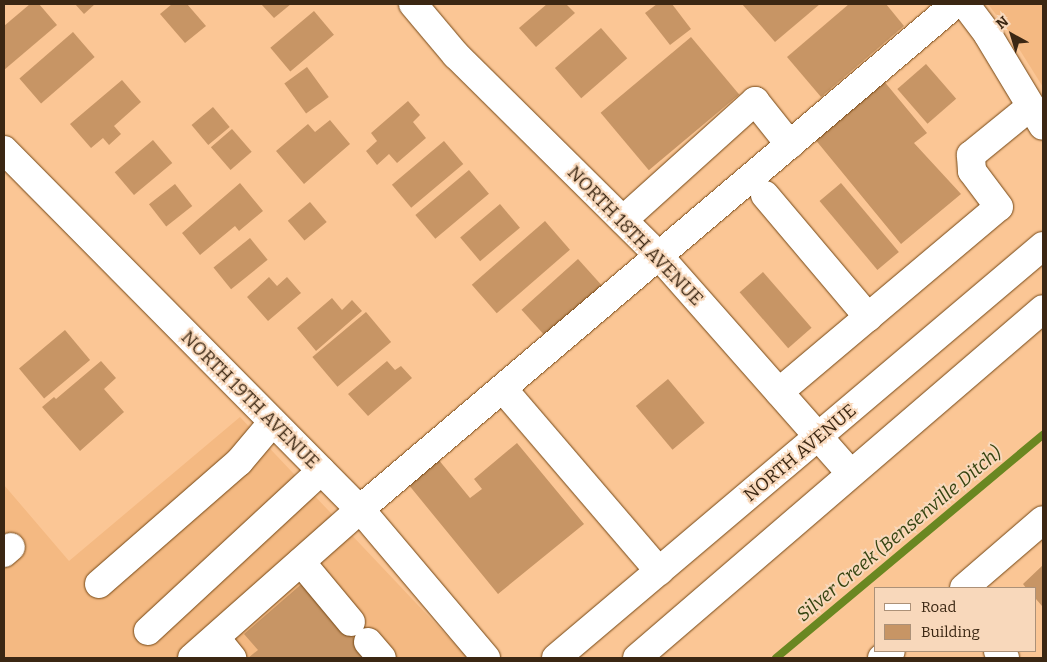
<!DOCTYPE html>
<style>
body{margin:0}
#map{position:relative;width:1047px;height:662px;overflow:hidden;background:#fbc695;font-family:Bitter,serif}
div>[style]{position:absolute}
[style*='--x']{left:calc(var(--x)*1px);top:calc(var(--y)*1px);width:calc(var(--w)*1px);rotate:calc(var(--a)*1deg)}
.built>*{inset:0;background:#f4b982}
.stream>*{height:8px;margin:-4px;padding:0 4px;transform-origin:4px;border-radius:4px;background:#6a8721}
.building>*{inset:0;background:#c79565;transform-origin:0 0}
.roads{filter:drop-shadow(0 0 1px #734614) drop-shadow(0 0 1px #734614)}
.minor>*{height:28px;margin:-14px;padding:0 14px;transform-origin:14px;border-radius:14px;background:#fff}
.major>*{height:28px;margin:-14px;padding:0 14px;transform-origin:14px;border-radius:14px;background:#fff}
span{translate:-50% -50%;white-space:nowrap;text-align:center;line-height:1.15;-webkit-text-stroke:4px #f8d8bb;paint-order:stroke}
.street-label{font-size:18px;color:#3b2713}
.water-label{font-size:19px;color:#354410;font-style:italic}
.frame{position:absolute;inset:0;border:5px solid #3b2713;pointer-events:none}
.legend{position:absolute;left:874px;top:587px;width:162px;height:65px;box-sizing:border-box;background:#f8d8bb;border:1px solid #ac9178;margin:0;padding:6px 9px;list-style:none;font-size:15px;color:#3b2713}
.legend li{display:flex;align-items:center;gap:10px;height:25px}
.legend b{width:25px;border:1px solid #ac9178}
.north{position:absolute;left:987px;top:10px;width:50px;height:50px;-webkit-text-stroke:4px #f8d8bb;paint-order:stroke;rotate:321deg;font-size:14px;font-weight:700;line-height:20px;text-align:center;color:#3b2713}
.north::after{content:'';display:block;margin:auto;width:18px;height:22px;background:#3b2713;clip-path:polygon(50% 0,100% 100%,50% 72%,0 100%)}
</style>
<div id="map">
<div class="built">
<div style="clip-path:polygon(988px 4px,1043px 4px,1043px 87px,1006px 28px)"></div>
<div style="clip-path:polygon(240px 417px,468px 658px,4px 658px,4px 485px,69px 561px)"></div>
</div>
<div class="stream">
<div style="--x:776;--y:658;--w:348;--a:-39.9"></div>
</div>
<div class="building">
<div style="clip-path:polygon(30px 4px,39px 4px,57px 25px,4px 70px,4px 26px)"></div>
<div style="clip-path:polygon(75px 4px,95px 4px,84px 14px)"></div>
<div style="clip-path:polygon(172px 4px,187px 4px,206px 26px,185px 43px,160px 14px)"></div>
<div style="clip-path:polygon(261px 4px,291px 4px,274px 18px)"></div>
<div style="clip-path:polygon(547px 4px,566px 4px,575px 13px,536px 47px,519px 28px)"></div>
<div style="clip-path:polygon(657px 4px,672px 4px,691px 29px,670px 45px,645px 13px)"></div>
<div style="clip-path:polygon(742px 4px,820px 4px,775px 42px)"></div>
<div style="clip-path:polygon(849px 4px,886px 4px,904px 26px,821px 97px,787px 57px)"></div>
<div style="left:314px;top:11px;width:31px;height:57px;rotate:50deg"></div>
<div style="left:601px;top:28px;width:40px;height:61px;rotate:49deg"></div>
<div style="left:73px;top:32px;width:33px;height:71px;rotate:49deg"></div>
<div style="left:691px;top:37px;width:75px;height:118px;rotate:50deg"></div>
<div style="left:926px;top:64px;width:46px;height:38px;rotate:49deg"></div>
<div style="left:307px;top:67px;width:37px;height:28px;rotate:54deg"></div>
<div style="clip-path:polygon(122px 80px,141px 102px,114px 126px,121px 134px,109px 145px,103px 138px,91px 148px,70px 124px)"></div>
<div style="clip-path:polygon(883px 80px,927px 133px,914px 143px,961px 194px,901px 244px,814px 138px)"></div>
<div style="clip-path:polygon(408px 101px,420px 115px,413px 122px,426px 138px,397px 163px,389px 154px,377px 165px,366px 151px,377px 141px,371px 133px)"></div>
<div style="left:213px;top:107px;width:26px;height:28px;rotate:50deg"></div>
<div style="clip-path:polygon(330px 120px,350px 144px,304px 184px,276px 151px,308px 124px,315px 132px)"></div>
<div style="left:232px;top:129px;width:30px;height:28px;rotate:49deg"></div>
<div style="left:153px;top:140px;width:30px;height:50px;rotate:50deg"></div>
<div style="left:444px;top:141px;width:30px;height:68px;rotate:50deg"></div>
<div style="left:469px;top:170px;width:31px;height:70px;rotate:50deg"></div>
<div style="clip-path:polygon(240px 183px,263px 211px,239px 231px,235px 226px,200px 255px,182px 233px)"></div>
<div style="left:841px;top:183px;width:90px;height:28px;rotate:50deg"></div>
<div style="left:175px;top:184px;width:28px;height:33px;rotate:52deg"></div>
<div style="left:310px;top:202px;width:26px;height:29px;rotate:50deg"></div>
<div style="left:500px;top:204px;width:31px;height:52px;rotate:50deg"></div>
<div style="left:545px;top:221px;width:38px;height:97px;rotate:49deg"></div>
<div style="left:250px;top:238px;width:28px;height:47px;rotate:51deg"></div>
<div style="left:578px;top:259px;width:38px;height:76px;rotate:48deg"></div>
<div style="left:763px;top:272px;width:74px;height:31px;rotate:49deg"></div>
<div style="clip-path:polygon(269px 277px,277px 286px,287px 277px,301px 293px,268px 321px,247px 297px)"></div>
<div style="clip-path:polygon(332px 298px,342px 310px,352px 300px,362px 311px,316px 351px,297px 328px)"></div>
<div style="left:366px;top:312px;width:39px;height:70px;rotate:50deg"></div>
<div style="left:65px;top:330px;width:39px;height:60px;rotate:50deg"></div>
<div style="clip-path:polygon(101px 361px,116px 378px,104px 389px,124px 412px,80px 451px,42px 407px,54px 397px,56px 399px)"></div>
<div style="clip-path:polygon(387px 361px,395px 370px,401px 366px,412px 378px,368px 416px,348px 394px)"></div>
<div style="left:668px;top:379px;width:57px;height:42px;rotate:50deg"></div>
<div style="clip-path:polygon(517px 443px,584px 524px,498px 594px,408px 484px,438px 459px,470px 498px,482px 489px,474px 479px)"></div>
<div style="clip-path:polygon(1043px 565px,1043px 605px,1042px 606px,1036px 599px,1036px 588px,1026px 588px,1023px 584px)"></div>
<div style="clip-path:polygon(305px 581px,371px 658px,248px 658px,258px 650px,244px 634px)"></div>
</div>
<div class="roads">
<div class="minor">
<div style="--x:413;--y:4;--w:67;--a:49.9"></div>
<div style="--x:456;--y:55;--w:286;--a:44.7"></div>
<div style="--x:659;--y:256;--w:290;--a:48.6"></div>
<div style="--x:965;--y:4;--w:39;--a:53"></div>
<div style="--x:988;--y:35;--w:106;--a:58.9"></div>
<div style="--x:4;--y:150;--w:515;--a:45.31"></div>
<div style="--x:366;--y:516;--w:186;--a:49.8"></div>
<div style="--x:765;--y:195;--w:160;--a:49.8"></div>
<div style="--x:623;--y:220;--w:178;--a:-42"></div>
<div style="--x:755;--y:101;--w:56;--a:51.5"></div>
<div style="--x:503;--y:389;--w:240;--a:49.4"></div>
<div style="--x:779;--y:392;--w:287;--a:-40.1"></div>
<div style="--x:999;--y:207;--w:45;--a:-126.9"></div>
<div style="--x:972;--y:171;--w:16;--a:-94"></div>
<div style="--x:971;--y:155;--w:77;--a:-39.2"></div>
<div style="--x:4;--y:553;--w:9;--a:-41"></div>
<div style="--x:301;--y:562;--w:78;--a:50.2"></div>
<div style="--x:99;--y:584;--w:186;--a:-41.1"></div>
<div style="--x:239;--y:462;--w:51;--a:-49.8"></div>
<div style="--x:964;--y:588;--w:104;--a:-40.7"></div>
<div style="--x:148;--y:631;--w:236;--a:-42.8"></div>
<div style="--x:216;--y:638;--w:26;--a:51"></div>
<div style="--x:368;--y:642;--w:21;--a:49"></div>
<div style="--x:998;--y:651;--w:10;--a:45"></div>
<div style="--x:192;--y:658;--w:223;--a:-41.5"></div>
<div style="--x:359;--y:510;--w:782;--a:-40.33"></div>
<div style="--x:882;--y:658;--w:11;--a:-38"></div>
</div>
<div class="major">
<div style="--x:556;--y:658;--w:638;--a:-40.23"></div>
<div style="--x:637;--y:658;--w:535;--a:-40.68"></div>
</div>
</div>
<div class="street-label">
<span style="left:635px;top:236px;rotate:46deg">NORTH 18TH AVENUE</span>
<span style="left:250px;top:400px;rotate:45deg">NORTH 19TH AVENUE</span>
<span style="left:800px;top:453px;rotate:-40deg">NORTH AVENUE</span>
</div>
<div class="water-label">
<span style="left:899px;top:534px;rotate:-40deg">Silver Creek (Bensenville Ditch)</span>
</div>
<div class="frame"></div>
<ul class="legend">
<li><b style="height:6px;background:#fff"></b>Road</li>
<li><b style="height:14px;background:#c79565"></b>Building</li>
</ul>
<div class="north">N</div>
</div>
